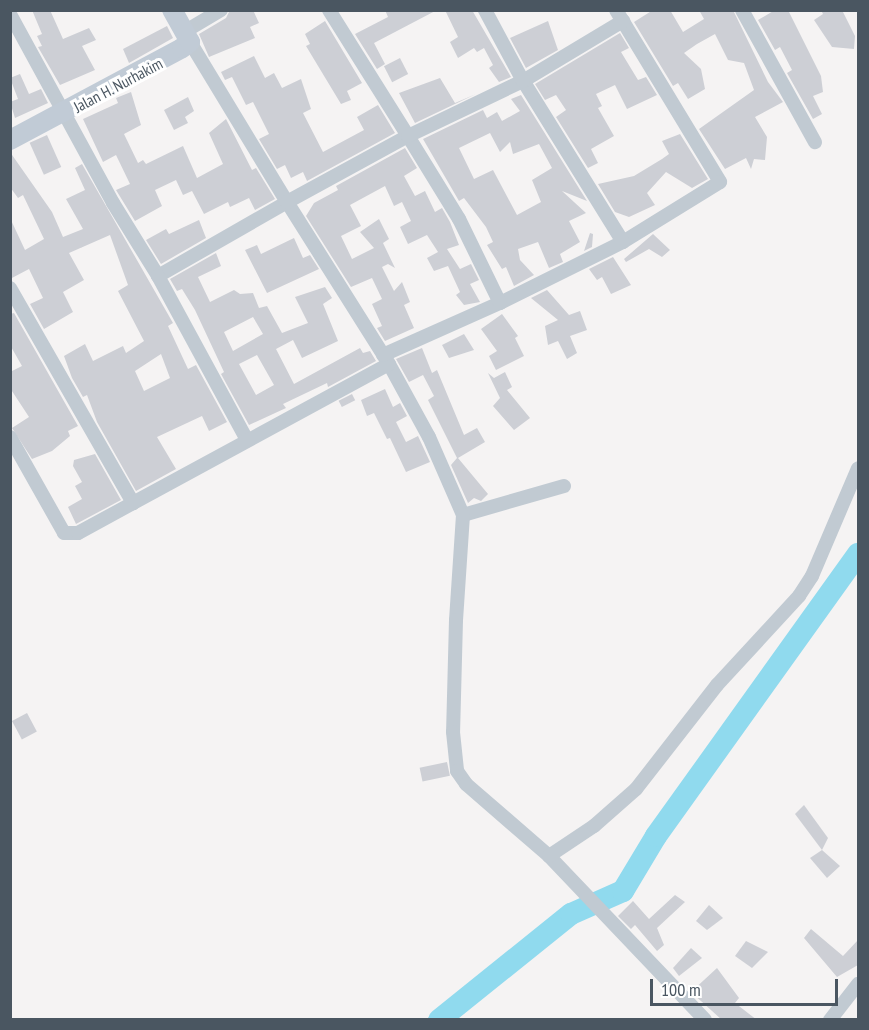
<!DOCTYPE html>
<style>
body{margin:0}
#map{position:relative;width:869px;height:1030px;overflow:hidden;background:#f5f3f3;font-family:"PT Sans Narrow",sans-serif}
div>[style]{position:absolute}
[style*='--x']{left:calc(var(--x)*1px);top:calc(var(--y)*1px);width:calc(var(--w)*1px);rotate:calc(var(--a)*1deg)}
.river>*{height:22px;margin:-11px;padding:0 11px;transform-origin:11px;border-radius:11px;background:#90daee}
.building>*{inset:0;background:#cdcfd5;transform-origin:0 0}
.street>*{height:14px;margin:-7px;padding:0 7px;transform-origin:7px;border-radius:7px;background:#c1cad2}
.secondary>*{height:20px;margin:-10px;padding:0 10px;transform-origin:10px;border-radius:10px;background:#c1cbd6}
span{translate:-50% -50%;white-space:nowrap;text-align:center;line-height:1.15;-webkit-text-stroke:6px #fff;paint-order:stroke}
.street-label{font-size:16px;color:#4a5661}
.frame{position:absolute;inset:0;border:12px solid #4a5661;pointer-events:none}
.scale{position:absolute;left:650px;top:979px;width:188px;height:27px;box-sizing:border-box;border:3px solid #4a5661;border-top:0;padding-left:8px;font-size:18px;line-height:21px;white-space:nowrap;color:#4a5661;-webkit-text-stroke:4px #fff;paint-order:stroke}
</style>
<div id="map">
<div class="river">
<div style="--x:439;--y:1020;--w:169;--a:-38.8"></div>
<div style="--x:571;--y:914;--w:57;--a:-23.9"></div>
<div style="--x:623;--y:891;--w:64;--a:-59"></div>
<div style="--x:656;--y:836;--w:347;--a:-54.4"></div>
</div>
<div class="building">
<div style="clip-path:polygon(32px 10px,50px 10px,63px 39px,89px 28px,96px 40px,82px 46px,95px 70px,60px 85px,38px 47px,42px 46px,37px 36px,42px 34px)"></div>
<div style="clip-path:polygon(230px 10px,253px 10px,259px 23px,250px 27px,255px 38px,209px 57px,199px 34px,226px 18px)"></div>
<div style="clip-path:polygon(385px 10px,437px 10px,374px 43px,385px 64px,377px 69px,355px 34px,388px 17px)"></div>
<div style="clip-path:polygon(445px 10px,472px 10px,511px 77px,499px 82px,489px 68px,493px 65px,484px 48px,477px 52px,474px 48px,458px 58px,450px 42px,458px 37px)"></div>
<div style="clip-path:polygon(653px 10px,670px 10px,683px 32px,704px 19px,699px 10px,733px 10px,768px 82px,783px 102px,755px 117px,767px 137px,765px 160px,754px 159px,751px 169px,746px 158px,725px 169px,699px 129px,754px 90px,744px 63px,728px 60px,715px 34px,697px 44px,684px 53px,701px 69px,705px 89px,688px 99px,678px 83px,673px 86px,634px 22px)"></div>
<div style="clip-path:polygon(775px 10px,788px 10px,821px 76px,823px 92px,813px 96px,822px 114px,813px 119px,787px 73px,792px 70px,780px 47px,775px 50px,758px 20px)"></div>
<div style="clip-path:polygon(821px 10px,842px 10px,855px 36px,854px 49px,832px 47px,814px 20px,823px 14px)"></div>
<div style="clip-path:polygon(325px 21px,362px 83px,347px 91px,351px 100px,341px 104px,306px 46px,310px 44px,305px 34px)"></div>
<div style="clip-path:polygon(548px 21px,558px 50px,526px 68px,510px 38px)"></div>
<div style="clip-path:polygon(167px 26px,173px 38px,129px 63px,123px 49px)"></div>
<div style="clip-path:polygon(620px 33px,629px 48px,621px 52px,638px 80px,646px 77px,657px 95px,627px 109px,615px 85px,596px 94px,602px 106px,598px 108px,614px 136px,591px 149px,598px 163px,588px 168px,556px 117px,566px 110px,556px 95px,545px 100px,535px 84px)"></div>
<div style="clip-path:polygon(254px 56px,265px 78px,274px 73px,282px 88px,301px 79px,311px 109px,303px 113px,323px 152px,364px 130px,357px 117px,378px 105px,395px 133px,307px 181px,303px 172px,291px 178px,285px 165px,277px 169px,259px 139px,269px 134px,253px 102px,246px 105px,232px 77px,225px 80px,221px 72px)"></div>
<div style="left:400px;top:58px;width:18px;height:18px;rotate:63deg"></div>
<div style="clip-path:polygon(20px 74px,29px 94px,41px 89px,48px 103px,15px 118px,10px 102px,18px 99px,10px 78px)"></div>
<div style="clip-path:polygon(440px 78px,455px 103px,476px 94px,415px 123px,399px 93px)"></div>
<div style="clip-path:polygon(131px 92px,141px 125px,124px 134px,138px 163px,143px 160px,146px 164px,183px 146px,197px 178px,223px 164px,209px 133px,226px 119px,252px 170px,256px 168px,275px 199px,255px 210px,249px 198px,230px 207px,228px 202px,204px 214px,192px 191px,183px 195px,176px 180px,155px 190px,162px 206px,135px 221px,116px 190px,130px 184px,116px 155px,103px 162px,83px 119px,118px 103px,116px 98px)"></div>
<div style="clip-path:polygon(evenodd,521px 95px,587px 201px,562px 191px,586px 213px,569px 221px,580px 242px,560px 254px,563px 262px,549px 268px,538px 242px,518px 249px,520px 260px,534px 275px,514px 286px,506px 267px,502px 269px,487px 245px,493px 242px,486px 227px,464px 198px,459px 201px,423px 139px,483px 110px,487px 118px,497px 112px,502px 121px,520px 111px,511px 99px,521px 95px,490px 133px,500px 152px,510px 142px,513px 154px,539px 144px,552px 168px,532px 180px,541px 202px,517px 215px,493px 170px,474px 179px,459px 148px,490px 133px)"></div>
<div style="clip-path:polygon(188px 97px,194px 111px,185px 117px,188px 123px,174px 130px,164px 110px)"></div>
<div style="clip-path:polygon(680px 134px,708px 179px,692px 188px,666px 172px,647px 193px,655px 205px,629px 217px,615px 212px,598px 184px,634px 176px,662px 159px,669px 154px,662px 141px)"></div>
<div style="left:47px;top:135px;width:35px;height:19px;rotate:66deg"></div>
<div style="clip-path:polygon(405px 148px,417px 168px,404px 176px,415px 196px,425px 191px,435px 212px,442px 208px,450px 222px,459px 245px,447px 249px,460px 269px,471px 264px,479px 280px,470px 284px,480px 302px,464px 305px,456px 295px,460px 292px,448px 266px,434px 271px,427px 258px,438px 252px,427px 235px,408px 244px,400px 227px,411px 221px,402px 202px,394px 206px,385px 186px,350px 205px,361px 226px,341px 236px,352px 259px,374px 248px,360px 232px,379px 219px,389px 239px,383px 243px,395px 268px,388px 264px,382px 267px,394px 291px,402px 282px,410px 302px,404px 305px,414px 328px,385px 341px,377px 328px,382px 326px,372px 304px,382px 299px,372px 278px,351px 287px,306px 216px,314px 203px,338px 190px,336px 186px)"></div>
<div style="clip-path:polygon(evenodd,10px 152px,52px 212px,63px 237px,83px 229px,66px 199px,85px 190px,75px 168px,82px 164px,173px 323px,168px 326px,188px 369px,196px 365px,227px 422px,209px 431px,202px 416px,157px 437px,176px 469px,136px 491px,97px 422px,87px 395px,83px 397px,72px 378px,64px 356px,85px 344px,93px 361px,123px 346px,126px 353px,144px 341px,118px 291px,128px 285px,110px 235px,69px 253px,84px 280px,63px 292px,73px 312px,44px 329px,30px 304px,43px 298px,29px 269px,10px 279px,10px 218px,25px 250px,44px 239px,23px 195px,18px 198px,10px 187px,10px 152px,161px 354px,170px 378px,144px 391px,135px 371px,161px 354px)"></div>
<div style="clip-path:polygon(199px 220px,206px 238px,161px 264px,146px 240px,166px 229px,169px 234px)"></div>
<div style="clip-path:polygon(590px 233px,593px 234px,592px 247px,584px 251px)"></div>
<div style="clip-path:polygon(653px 234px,670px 250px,662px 257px,649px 249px,626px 262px,624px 259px)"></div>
<div style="clip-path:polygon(294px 238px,303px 258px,310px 255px,319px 269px,267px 293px,245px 250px,257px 245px,261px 254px)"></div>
<div style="clip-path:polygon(evenodd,216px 253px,221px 266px,198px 277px,210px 302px,234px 290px,240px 294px,253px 293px,259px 308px,267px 306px,282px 333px,308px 323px,295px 297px,325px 287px,332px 298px,323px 304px,338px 341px,302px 358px,293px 340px,276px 349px,294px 384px,360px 348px,363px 353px,370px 351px,376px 361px,328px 387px,327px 383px,283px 404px,286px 408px,249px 425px,221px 374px,224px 372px,195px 310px,182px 289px,177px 291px,170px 279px,216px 253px,253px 317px,263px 334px,233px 351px,224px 332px,253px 317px,216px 253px,257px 355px,274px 385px,256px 395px,239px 364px,257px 355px)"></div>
<div style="clip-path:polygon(613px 257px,631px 285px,611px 294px,602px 277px,597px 280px,589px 269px)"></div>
<div style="clip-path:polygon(547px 290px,569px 315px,580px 311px,587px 330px,570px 336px,577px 353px,567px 359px,558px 341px,548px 345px,545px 326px,558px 320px,531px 298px)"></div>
<div style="clip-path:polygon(14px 313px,78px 426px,68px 431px,70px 436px,52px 451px,32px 459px,12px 428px,29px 417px,10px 388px,10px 372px,22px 366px,10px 345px,10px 314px)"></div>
<div style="clip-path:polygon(502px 314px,518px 336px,515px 338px,524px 356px,496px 370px,489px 356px,497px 351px,481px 329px)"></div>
<div style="clip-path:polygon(464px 334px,474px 350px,449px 358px,442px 345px)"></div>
<div style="clip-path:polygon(422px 348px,432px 373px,437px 370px,464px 435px,477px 428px,485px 442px,458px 458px,488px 494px,481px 501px,474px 498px,468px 503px,451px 465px,457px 458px,428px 400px,434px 396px,423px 375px,409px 382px,396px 359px)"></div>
<div style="clip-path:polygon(505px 372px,512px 387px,507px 390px,530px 418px,514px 430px,493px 406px,500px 398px,488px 373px,494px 378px)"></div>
<div style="clip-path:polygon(385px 389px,393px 407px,400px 403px,407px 416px,396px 422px,406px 442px,418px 436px,430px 462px,406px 472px,390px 438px,387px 439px,374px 413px,367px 416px,361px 400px)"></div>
<div style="left:352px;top:394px;width:7px;height:15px;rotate:63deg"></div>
<div style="clip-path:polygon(95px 454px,121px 500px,76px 524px,68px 507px,82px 499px,75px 486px,82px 482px,73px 466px,74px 460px)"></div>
<div style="left:27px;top:713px;width:21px;height:17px;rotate:62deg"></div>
<div style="left:447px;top:762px;width:14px;height:28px;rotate:78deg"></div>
<div style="clip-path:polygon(804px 805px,828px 838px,822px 850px,795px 814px)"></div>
<div style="clip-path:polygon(822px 850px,840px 866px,827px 878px,810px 858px)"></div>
<div style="clip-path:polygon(675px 895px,685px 902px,657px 928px,664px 945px,657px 951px,635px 925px,631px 929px,618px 916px,633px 901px,649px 919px)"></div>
<div style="clip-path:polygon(709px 905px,723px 918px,707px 930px,696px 921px)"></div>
<div style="clip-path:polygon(811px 929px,843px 956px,858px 940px,858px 965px,837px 977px,804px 938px)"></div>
<div style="clip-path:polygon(746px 941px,768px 952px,752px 968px,735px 956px)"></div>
<div style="clip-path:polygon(691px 948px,702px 958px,679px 976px,673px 968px)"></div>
<div style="clip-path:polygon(717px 968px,739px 998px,735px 1003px,757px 1020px,722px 1020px,691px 992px)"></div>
</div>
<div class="street">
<div style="--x:616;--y:10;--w:201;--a:58.8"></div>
<div style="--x:720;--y:182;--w:114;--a:148.3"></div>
<div style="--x:742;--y:10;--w:151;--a:61.1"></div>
<div style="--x:10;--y:14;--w:215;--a:61.4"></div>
<div style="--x:113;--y:203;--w:86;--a:58.3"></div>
<div style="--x:158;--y:276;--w:149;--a:-29.8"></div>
<div style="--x:287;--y:202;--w:191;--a:57.8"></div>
<div style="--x:389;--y:364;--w:83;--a:61.3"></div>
<div style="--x:429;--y:437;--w:85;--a:66.4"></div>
<div style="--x:184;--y:32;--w:43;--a:-30.7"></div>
<div style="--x:190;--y:42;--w:187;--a:58.8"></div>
<div style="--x:287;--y:202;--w:138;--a:-28.6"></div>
<div style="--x:408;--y:136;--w:149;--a:-122.1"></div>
<div style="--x:158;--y:276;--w:187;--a:61.5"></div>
<div style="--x:10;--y:288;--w:248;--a:60.2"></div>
<div style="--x:133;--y:503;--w:291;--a:-28.5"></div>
<div style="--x:500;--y:303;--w:137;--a:-26.4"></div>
<div style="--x:623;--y:242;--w:190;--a:-121.8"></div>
<div style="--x:523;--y:81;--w:117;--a:-31"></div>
<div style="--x:383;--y:355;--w:128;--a:-24"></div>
<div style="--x:500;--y:303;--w:93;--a:-116"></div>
<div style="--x:459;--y:219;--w:97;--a:-121.6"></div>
<div style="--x:408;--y:136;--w:127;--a:-25.6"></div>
<div style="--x:523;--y:81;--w:81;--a:-118.2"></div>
<div style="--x:10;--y:437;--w:110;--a:60.6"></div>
<div style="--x:64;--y:533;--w:14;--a:0"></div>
<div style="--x:78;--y:533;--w:63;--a:-28.6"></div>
<div style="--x:564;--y:486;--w:105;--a:164"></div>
<div style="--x:463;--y:515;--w:105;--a:93.8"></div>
<div style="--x:456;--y:620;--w:112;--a:91.5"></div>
<div style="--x:453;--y:732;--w:39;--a:84"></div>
<div style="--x:457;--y:771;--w:16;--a:55"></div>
<div style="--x:466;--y:784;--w:110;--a:40.9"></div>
<div style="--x:549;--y:856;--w:226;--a:46.4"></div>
<div style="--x:549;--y:856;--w:54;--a:-33.7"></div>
<div style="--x:594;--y:826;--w:56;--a:-41.4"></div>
<div style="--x:636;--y:789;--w:132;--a:-52.1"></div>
<div style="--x:717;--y:685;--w:121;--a:-47.3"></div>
<div style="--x:799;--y:596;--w:24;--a:-57"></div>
<div style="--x:812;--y:576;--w:117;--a:-66.9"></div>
<div style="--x:830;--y:1020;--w:46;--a:-52.1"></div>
</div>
<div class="secondary">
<div style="--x:10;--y:140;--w:195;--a:-28.1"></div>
<div style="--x:182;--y:48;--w:10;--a:-37"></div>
<div style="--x:190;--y:42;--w:37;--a:-119"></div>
</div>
<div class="street-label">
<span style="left:118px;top:85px;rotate:-28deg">Jalan H. Nurhakim</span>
</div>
<div class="frame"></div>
<div class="scale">100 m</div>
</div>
